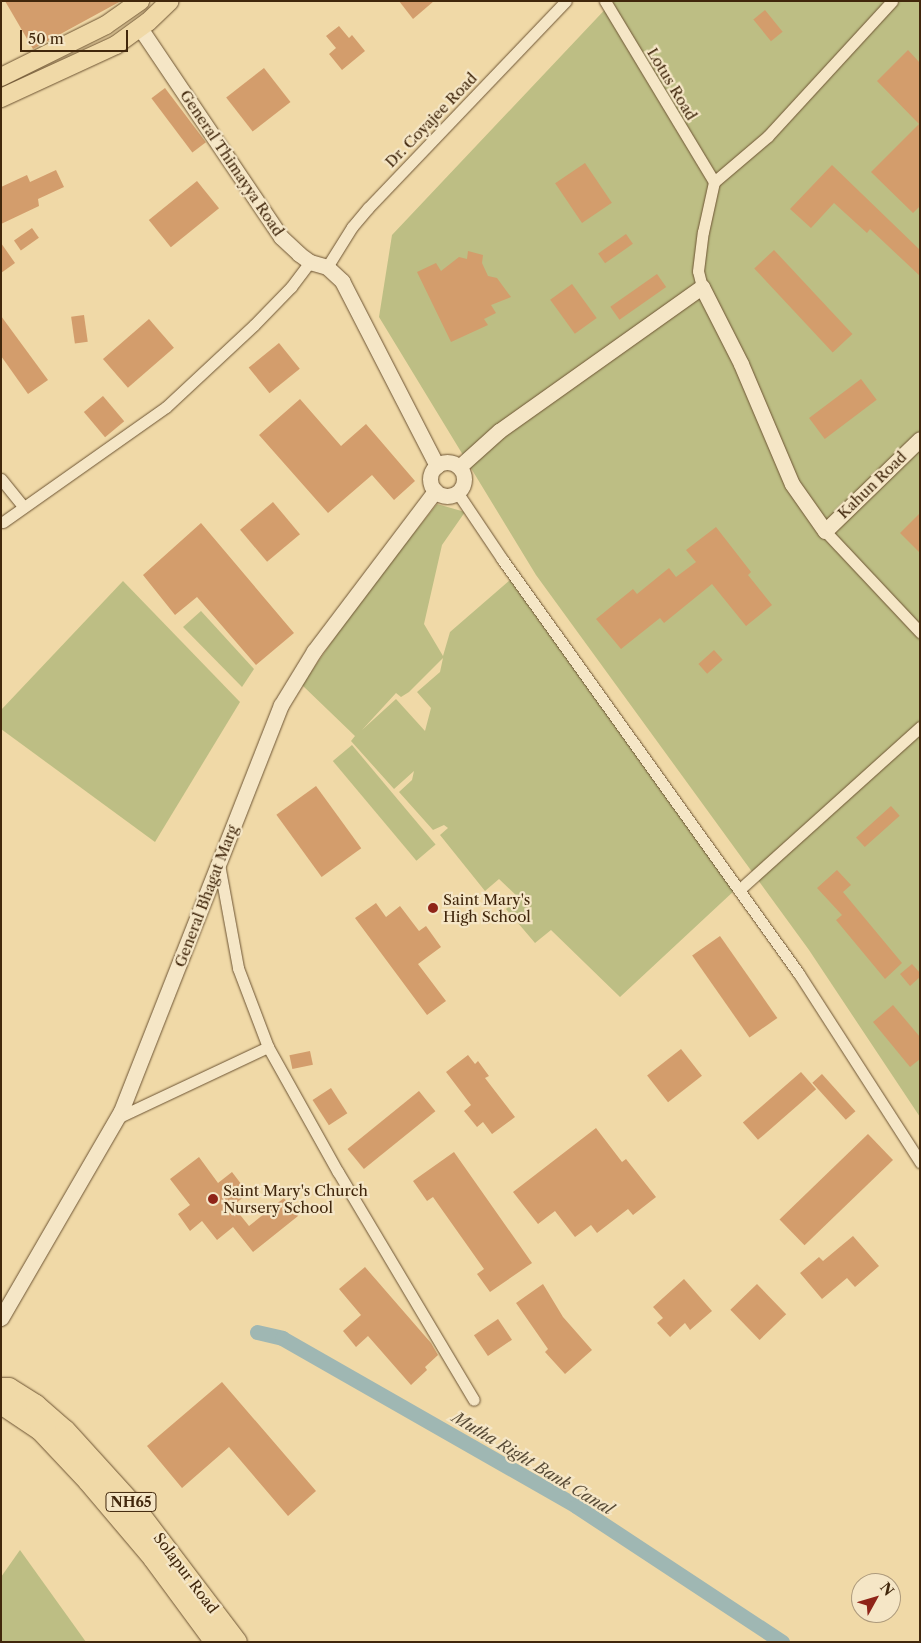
<!DOCTYPE html>
<style>
body{margin:0}
#map{position:relative;width:921px;height:1643px;overflow:hidden;background:#f0d9a7;font-family:"Libre Caslon Text",serif}
div>[style]{position:absolute}
[style*='--x']{left:calc(var(--x)*1px);top:calc(var(--y)*1px);width:calc(var(--w)*1px);rotate:calc(var(--a)*1deg)}
.green>*{inset:0;background:#bdbe84;transform-origin:0 0}
.canal>*{height:15px;margin:-7.5px;padding:0 7.5px;transform-origin:7.5px;border-radius:7.5px;background:#9fb7b3}
.building>*{inset:0;background:#d39d6c;transform-origin:0 0}
.roads{filter:drop-shadow(0 0 1px #6d5433) drop-shadow(0 0 1px #6d5433)}
.street>*{height:11px;margin:-5.5px;padding:0 5.5px;transform-origin:5.5px;border-radius:5.5px;background:#f5e6c6}
.secondary>*{height:15px;margin:-7.5px;padding:0 7.5px;transform-origin:7.5px;border-radius:7.5px;background:#f5e6c6}
.secondary>.ring{margin:-7.5px;padding:0;box-sizing:content-box;background:none;border:15px solid #f5e6c6;border-radius:50%}
.primary>*{height:18px;margin:-9px;padding:0 9px;transform-origin:9px;border-radius:9px;background:#f0d9a7}
.highway>*{height:20px;margin:-10px;padding:0 10px;transform-origin:10px;border-radius:10px;background:#f0d9a7}
.dots>*{width:14px;height:14px;translate:-50% -50%;box-sizing:border-box;border:2px solid #f5e6c6;border-radius:50%}
span{translate:-50% -50%;white-space:nowrap;text-align:center;line-height:1.15;-webkit-text-stroke:4.5px #f5e6c6;paint-order:stroke}
.shield-label span{padding:1px 4px;background:#f5e6c6;border:1px solid;border-radius:4px;-webkit-text-stroke-width:0}
.shield-label{font-size:14px;color:#41270c;font-weight:700}
.street-label{font-size:15px;color:#41270c}
.poi-label{font-size:15px;color:#41270c}
.left{translate:0 -50%;text-align:left}
.water-label{font-size:16px;color:#584b36;font-style:italic}
.frame{position:absolute;inset:0;border:2px solid #41270c;pointer-events:none}
.north{position:absolute;left:851px;top:1573px;width:50px;height:50px;box-sizing:border-box;background:#f5e6c6;border:1px solid #ad9a7c;border-radius:50%;rotate:51deg;font-size:14px;font-weight:700;line-height:20px;text-align:center;color:#41270c}
.north::after{content:'';display:block;margin:auto;width:18px;height:22px;background:#8f2418;clip-path:polygon(50% 0,100% 100%,50% 72%,0 100%)}
.scale{position:absolute;left:20px;top:30px;width:108px;height:22px;box-sizing:border-box;border:2px solid #41270c;border-top:0;padding-left:6px;font-size:15px;line-height:18px;white-space:nowrap;color:#41270c;-webkit-text-stroke:4px #f5e6c6;paint-order:stroke}
</style>
<div id="map">
<div class="green">
<div style="clip-path:polygon(613px 1px,920px 1px,920px 1117px,809px 950px,536px 575px,379px 317px,392px 235px)"></div>
<div style="clip-path:polygon(evenodd,437px 504px,465px 512px,442px 545px,424px 624px,443px 656px,450px 632px,510px 580px,735px 890px,620px 997px,551px 930px,535px 943px,506px 909px,519px 898px,499px 879px,485px 891px,440px 835px,448px 828px,444px 825px,433px 830px,399px 792px,412px 780px,414px 771px,394px 789px,351px 741px,355px 736px,302px 685px,359px 602px,437px 504px,443px 658px,440px 672px,417px 692px,431px 708px,425px 731px,396px 699px,362px 730px,396px 693px,401px 697px,409px 692px,443px 658px)"></div>
<div style="clip-path:polygon(123px 581px,240px 702px,155px 842px,1px 729px,1px 710px)"></div>
<div style="clip-path:polygon(201px 611px,254px 669px,242px 687px,183px 627px)"></div>
<div style="left:352px;top:745px;width:130px;height:25px;rotate:50deg"></div>
<div style="clip-path:polygon(20px 1550px,86px 1642px,1px 1642px,1px 1577px)"></div>
</div>
<div class="canal">
<div style="--x:257;--y:1332;--w:26;--a:13"></div>
<div style="--x:282;--y:1338;--w:339;--a:29.7"></div>
<div style="--x:576;--y:1506;--w:247;--a:33.4"></div>
</div>
<div class="building">
<div style="clip-path:polygon(5px 1px,121px 1px,33px 49px)"></div>
<div style="clip-path:polygon(399px 1px,434px 1px,413px 19px)"></div>
<div style="left:765px;top:10px;width:28px;height:15px;rotate:51deg"></div>
<div style="clip-path:polygon(339px 26px,349px 38px,352px 35px,365px 51px,342px 70px,329px 54px,336px 48px,326px 36px)"></div>
<div style="clip-path:polygon(908px 50px,920px 63px,920px 206px,913px 213px,871px 172px,919px 124px,877px 81px)"></div>
<div style="left:264px;top:68px;width:43px;height:48px;rotate:52deg"></div>
<div style="left:165px;top:88px;width:68px;height:17px;rotate:53deg"></div>
<div style="left:585px;top:163px;width:48px;height:36px;rotate:56deg"></div>
<div style="clip-path:polygon(832px 165px,920px 250px,920px 276px,870px 229px,867px 233px,834px 203px,811px 228px,790px 209px)"></div>
<div style="clip-path:polygon(56px 170px,64px 187px,38px 199px,39px 206px,1px 224px,1px 187px,27px 175px,30px 182px)"></div>
<div style="left:197px;top:181px;width:35px;height:62px;rotate:51deg"></div>
<div style="left:32px;top:228px;width:12px;height:22px;rotate:55deg"></div>
<div style="left:626px;top:234px;width:12px;height:34px;rotate:55deg"></div>
<div style="clip-path:polygon(1px 243px,15px 263px,1px 273px)"></div>
<div style="left:774px;top:250px;width:115px;height:27px;rotate:47deg"></div>
<div style="clip-path:polygon(468px 251px,483px 255px,482px 263px,488px 276px,497px 278px,511px 297px,491px 305px,496px 313px,484px 319px,488px 325px,451px 342px,417px 272px,436px 263px,441px 271px,459px 257px,467px 259px)"></div>
<div style="left:657px;top:274px;width:16px;height:57px;rotate:55deg"></div>
<div style="left:572px;top:284px;width:42px;height:27px;rotate:54deg"></div>
<div style="left:84px;top:315px;width:27px;height:13px;rotate:82deg"></div>
<div style="clip-path:polygon(1px 316px,48px 380px,28px 394px,1px 356px)"></div>
<div style="left:149px;top:319px;width:38px;height:61px;rotate:49deg"></div>
<div style="left:279px;top:343px;width:33px;height:39px;rotate:51deg"></div>
<div style="left:861px;top:379px;width:26px;height:65px;rotate:53deg"></div>
<div style="left:103px;top:396px;width:33px;height:25px;rotate:50deg"></div>
<div style="clip-path:polygon(300px 399px,341px 446px,366px 424px,415px 481px,394px 500px,372px 475px,328px 513px,259px 435px)"></div>
<div style="left:273px;top:502px;width:42px;height:43px;rotate:50deg"></div>
<div style="clip-path:polygon(920px 513px,920px 553px,900px 533px)"></div>
<div style="clip-path:polygon(201px 523px,294px 633px,256px 665px,197px 597px,175px 615px,143px 575px)"></div>
<div style="clip-path:polygon(716px 527px,751px 572px,748px 575px,772px 605px,746px 626px,712px 584px,664px 623px,660px 618px,621px 649px,596px 619px,633px 589px,637px 594px,669px 568px,676px 577px,696px 562px,686px 550px)"></div>
<div style="left:714px;top:650px;width:13px;height:21px;rotate:48deg"></div>
<div style="left:316px;top:786px;width:77px;height:49px;rotate:54deg"></div>
<div style="left:891px;top:806px;width:13px;height:47px;rotate:48deg"></div>
<div style="clip-path:polygon(837px 870px,851px 885px,843px 892px,902px 963px,885px 979px,836px 920px,842px 915px,817px 888px)"></div>
<div style="clip-path:polygon(376px 903px,386px 917px,400px 906px,419px 931px,426px 926px,441px 947px,418px 964px,446px 1001px,427px 1015px,355px 918px)"></div>
<div style="left:720px;top:936px;width:100px;height:34px;rotate:55deg"></div>
<div style="clip-path:polygon(912px 964px,920px 973px,920px 977px,910px 986px,900px 974px)"></div>
<div style="clip-path:polygon(893px 1005px,920px 1037px,920px 1059px,910px 1067px,873px 1022px)"></div>
<div style="left:681px;top:1049px;width:34px;height:43px;rotate:52deg"></div>
<div style="left:310px;top:1051px;width:14px;height:21px;rotate:78deg"></div>
<div style="clip-path:polygon(468px 1055px,475px 1064px,478px 1061px,489px 1076px,485px 1078px,515px 1117px,492px 1134px,483px 1122px,477px 1127px,464px 1111px,471px 1105px,446px 1072px)"></div>
<div style="left:801px;top:1072px;width:23px;height:77px;rotate:49deg"></div>
<div style="left:822px;top:1074px;width:50px;height:13px;rotate:48deg"></div>
<div style="left:331px;top:1088px;width:30px;height:22px;rotate:57deg"></div>
<div style="left:419px;top:1091px;width:26px;height:92px;rotate:51deg"></div>
<div style="clip-path:polygon(596px 1128px,622px 1162px,626px 1159px,656px 1197px,633px 1215px,628px 1209px,597px 1233px,591px 1225px,575px 1237px,555px 1211px,538px 1224px,513px 1192px)"></div>
<div style="left:868px;top:1134px;width:36px;height:123px;rotate:46deg"></div>
<div style="clip-path:polygon(454px 1152px,532px 1263px,490px 1292px,477px 1274px,484px 1269px,433px 1197px,427px 1201px,413px 1181px)"></div>
<div style="clip-path:polygon(199px 1157px,218px 1183px,232px 1172px,248px 1193px,233px 1206px,249px 1226px,284px 1198px,298px 1216px,253px 1252px,233px 1227px,217px 1240px,202px 1221px,190px 1231px,178px 1214px,190px 1205px,170px 1179px)"></div>
<div style="clip-path:polygon(853px 1236px,879px 1266px,855px 1287px,847px 1278px,822px 1299px,800px 1273px,819px 1257px,823px 1261px)"></div>
<div style="clip-path:polygon(365px 1267px,431px 1343px,438px 1355px,425px 1367px,427px 1370px,411px 1385px,368px 1336px,356px 1347px,343px 1331px,361px 1315px,339px 1289px)"></div>
<div style="clip-path:polygon(684px 1279px,712px 1311px,690px 1330px,685px 1323px,670px 1337px,657px 1323px,663px 1318px,653px 1307px)"></div>
<div style="clip-path:polygon(543px 1284px,563px 1317px,592px 1350px,565px 1374px,545px 1352px,548px 1349px,516px 1303px)"></div>
<div style="left:757px;top:1284px;width:42px;height:37px;rotate:46deg"></div>
<div style="left:498px;top:1319px;width:25px;height:29px;rotate:56deg"></div>
<div style="clip-path:polygon(222px 1382px,316px 1491px,288px 1516px,229px 1447px,182px 1488px,147px 1446px)"></div>
</div>
<div class="roads">
<div class="street">
<div style="--x:605;--y:1;--w:211;--a:58.9"></div>
<div style="--x:327;--y:267;--w:47;--a:-58"></div>
<div style="--x:352;--y:227;--w:25;--a:-50"></div>
<div style="--x:368;--y:208;--w:286;--a:-46.3"></div>
<div style="--x:702;--y:287;--w:16;--a:-104"></div>
<div style="--x:698;--y:271;--w:39;--a:-83"></div>
<div style="--x:703;--y:232;--w:51;--a:-77.6"></div>
<div style="--x:714;--y:182;--w:71;--a:-40.4"></div>
<div style="--x:768;--y:136;--w:183;--a:-47.4"></div>
<div style="--x:1;--y:479;--w:36;--a:51"></div>
<div style="--x:457;--y:492;--w:81;--a:56.1"></div>
<div style="--x:502;--y:559;--w:510;--a:54.41"></div>
<div style="--x:799;--y:974;--w:224;--a:57.2"></div>
<div style="--x:3;--y:522;--w:199;--a:-35.2"></div>
<div style="--x:166;--y:407;--w:120;--a:-43"></div>
<div style="--x:254;--y:325;--w:53;--a:-45.8"></div>
<div style="--x:291;--y:287;--w:31;--a:-53"></div>
<div style="--x:825;--y:531;--w:139;--a:46.8"></div>
<div style="--x:219;--y:864;--w:106;--a:79.6"></div>
<div style="--x:238;--y:968;--w:85;--a:69.2"></div>
<div style="--x:268;--y:1047;--w:143;--a:60.8"></div>
<div style="--x:338;--y:1172;--w:265;--a:59.2"></div>
<div style="--x:739;--y:890;--w:244;--a:-42"></div>
<div style="--x:117;--y:1118;--w:167;--a:-25.2"></div>
</div>
<div class="secondary">
<div style="--x:140;--y:28;--w:252;--a:56"></div>
<div style="--x:281;--y:237;--w:25;--a:43"></div>
<div style="--x:299;--y:254;--w:14;--a:36"></div>
<div style="--x:310;--y:262;--w:18;--a:16"></div>
<div style="--x:327;--y:267;--w:21;--a:43"></div>
<div style="--x:342;--y:281;--w:208;--a:62.8"></div>
<div class="ring" style="left:430px;top:462px;width:19px;height:19px"></div>
<div style="--x:459;--y:467;--w:54;--a:-42"></div>
<div style="--x:499;--y:431;--w:249;--a:-35.4"></div>
<div style="--x:702;--y:287;--w:86;--a:63.1"></div>
<div style="--x:741;--y:364;--w:130;--a:67"></div>
<div style="--x:792;--y:484;--w:57;--a:54.9"></div>
<div style="--x:825;--y:531;--w:132;--a:-44.1"></div>
<div style="--x:1;--y:1318;--w:239;--a:-59.9"></div>
<div style="--x:121;--y:1111;--w:436;--a:-68.5"></div>
<div style="--x:281;--y:705;--w:63;--a:-58.6"></div>
<div style="--x:314;--y:651;--w:201;--a:-52.9"></div>
</div>
<div class="primary">
<div style="--x:1;--y:77;--w:117;--a:-26.3"></div>
<div style="--x:106;--y:25;--w:42;--a:-35.2"></div>
<div style="--x:1;--y:98;--w:127;--a:-24.7"></div>
<div style="--x:116;--y:45;--w:39;--a:-36"></div>
<div style="--x:148;--y:22;--w:30;--a:-44"></div>
</div>
<div class="highway">
<div style="--x:1;--y:1388;--w:8;--a:0"></div>
<div style="--x:9;--y:1388;--w:32;--a:32"></div>
<div style="--x:36;--y:1405;--w:38;--a:41"></div>
<div style="--x:65;--y:1430;--w:101;--a:47.8"></div>
<div style="--x:133;--y:1505;--w:172;--a:52.8"></div>
<div style="--x:1;--y:1404;--w:47;--a:33.7"></div>
<div style="--x:40;--y:1430;--w:70;--a:46.7"></div>
<div style="--x:88;--y:1481;--w:101;--a:49.8"></div>
<div style="--x:153;--y:1558;--w:104;--a:53.6"></div>
</div>
</div>
<div class="dots">
<div style="left:433px;top:908px;background:#8f2418"></div>
<div style="left:213px;top:1199px;background:#8f2418"></div>
</div>
<div class="shield-label">
<span style="left:131px;top:1502px">NH65</span>
</div>
<div class="street-label">
<span style="left:672px;top:84px;rotate:59deg">Lotus Road</span>
<span style="left:431px;top:120px;rotate:-46deg">Dr. Coyajee Road</span>
<span style="left:232px;top:163px;rotate:56deg">General Thimayya Road</span>
<span style="left:872px;top:485px;rotate:-44deg">Kahun Road</span>
<span style="left:206px;top:896px;rotate:-69deg">General Bhagat Marg</span>
<span style="left:186px;top:1573px;rotate:53deg">Solapur Road</span>
</div>
<div class="poi-label">
<span class="left" style="left:443px;top:908px">Saint Mary's<br>High School</span>
<span class="left" style="left:223px;top:1199px">Saint Mary's Church<br>Nursery School</span>
</div>
<div class="water-label">
<span style="left:533px;top:1463px;rotate:31deg">Mutha Right Bank Canal</span>
</div>
<div class="frame"></div>
<div class="north">N</div>
<div class="scale">50 m</div>
</div>
